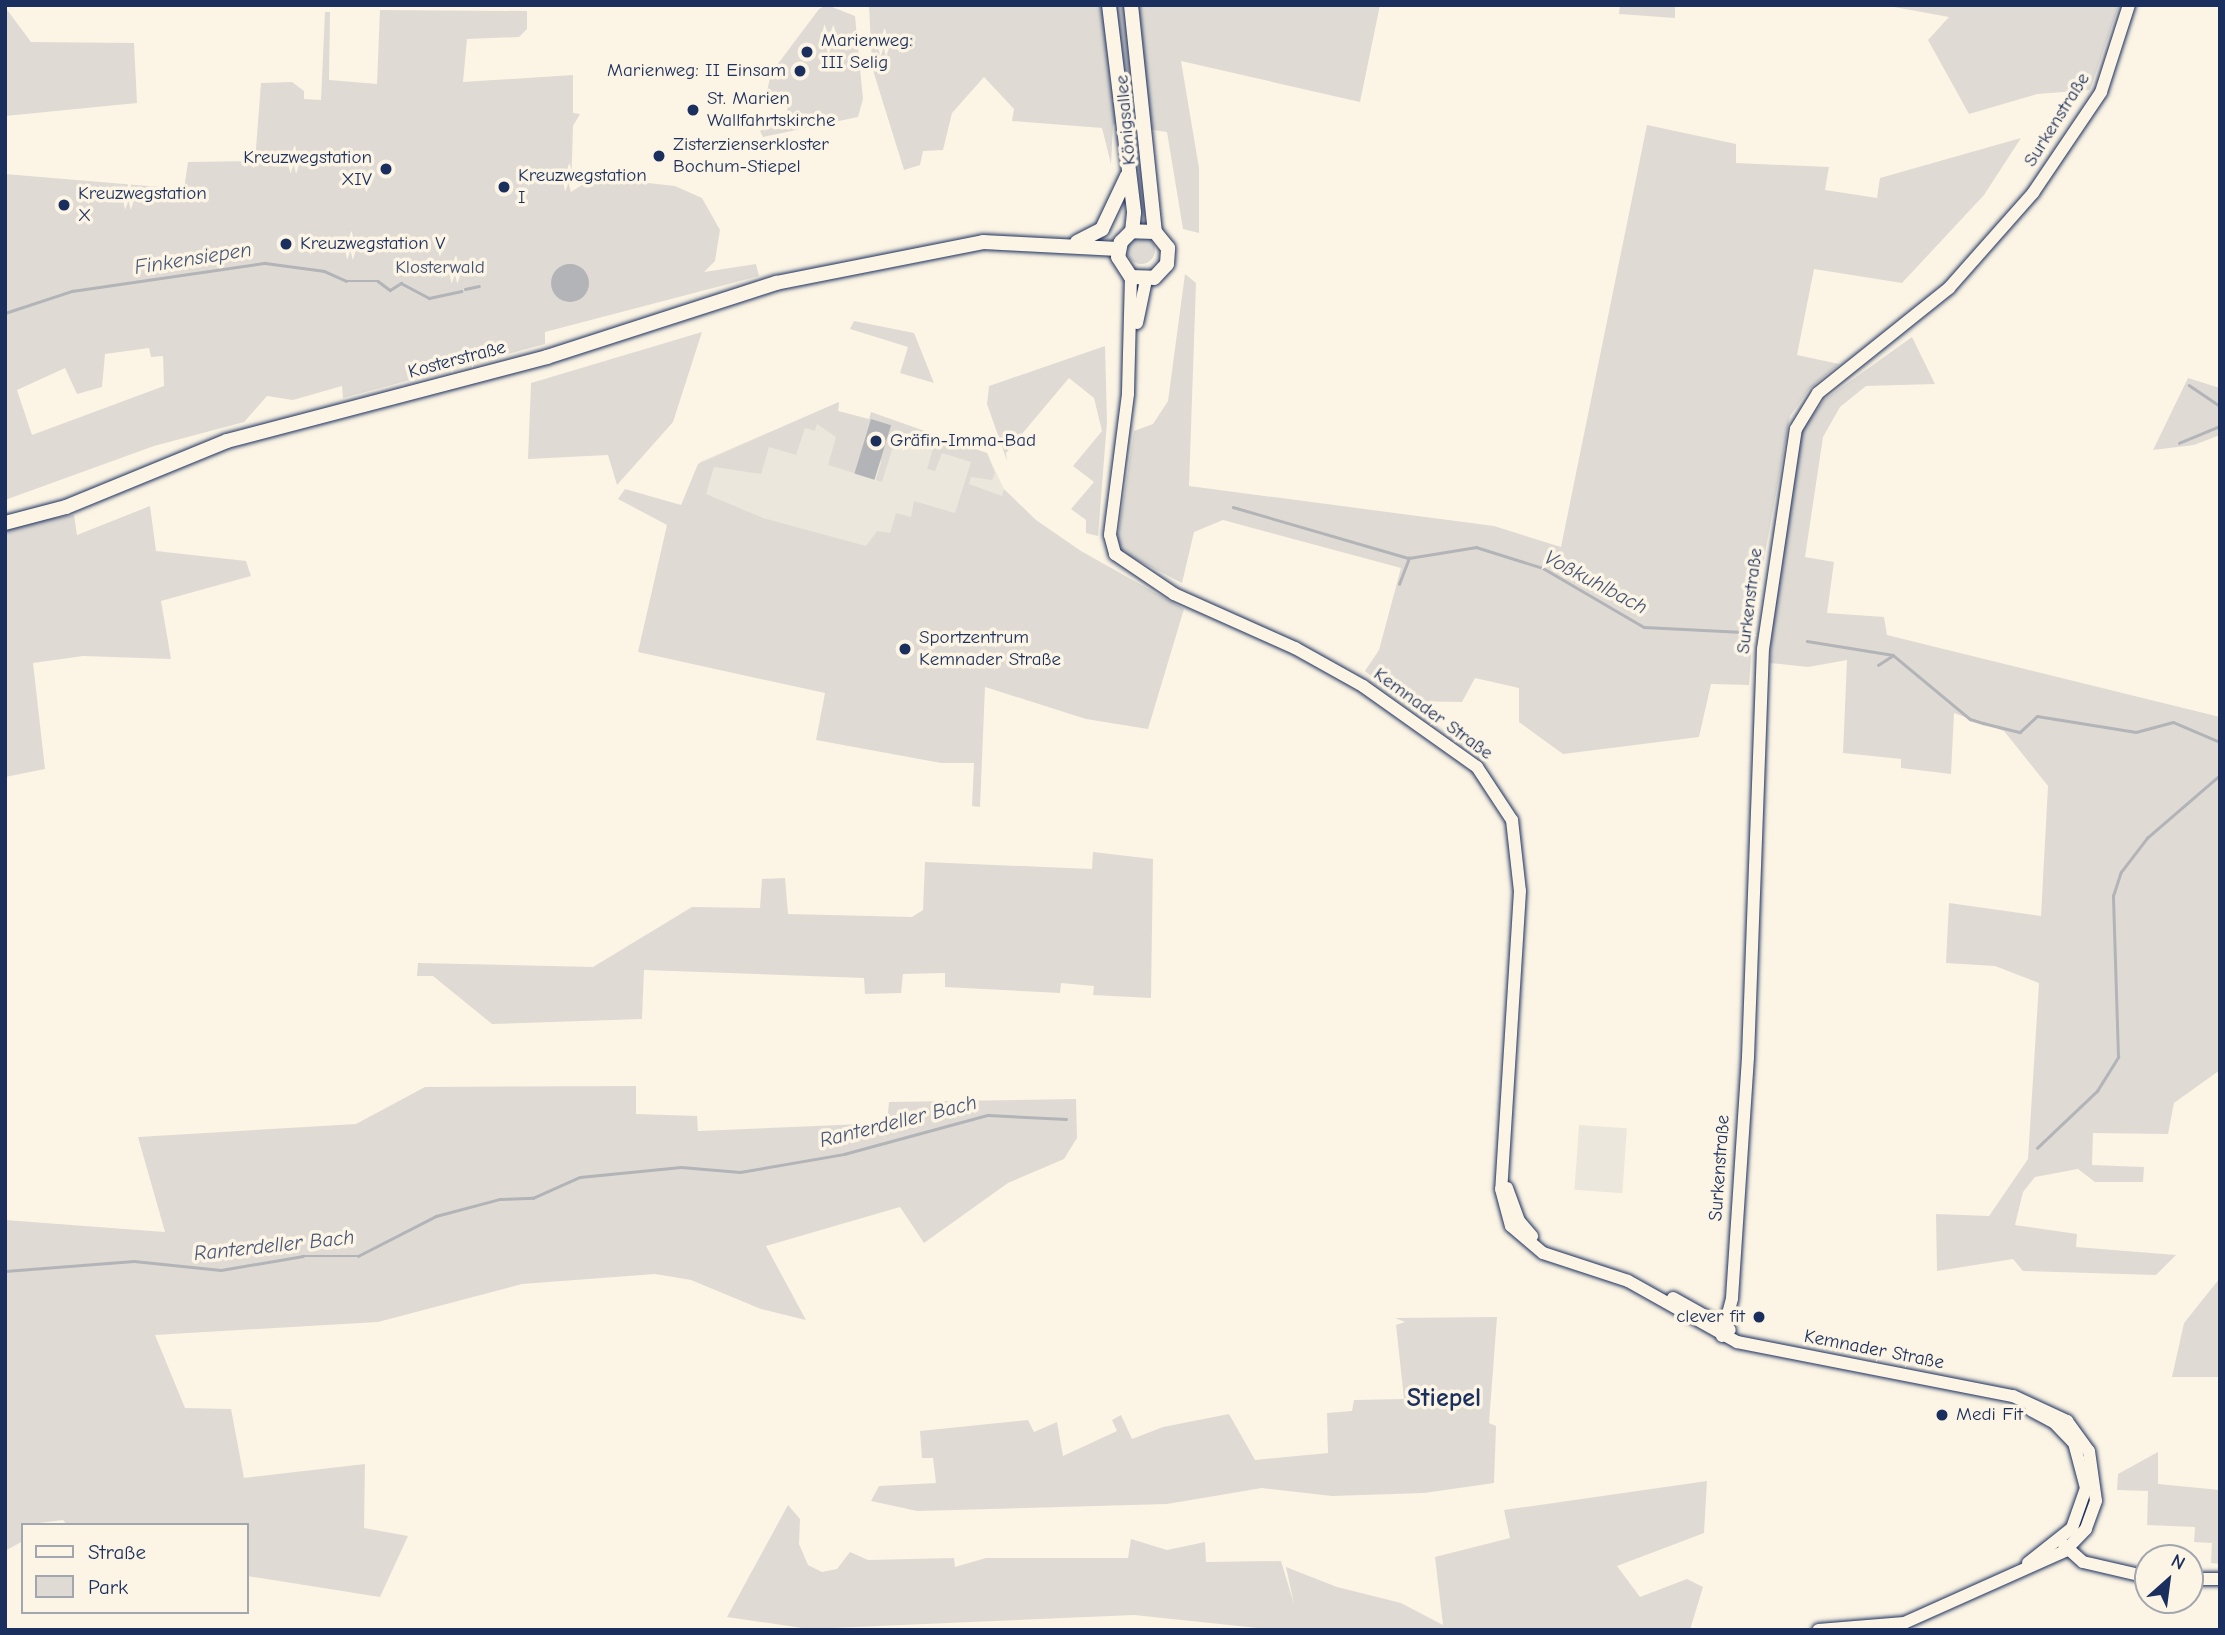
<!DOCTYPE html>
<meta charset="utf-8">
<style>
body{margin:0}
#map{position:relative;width:2225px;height:1635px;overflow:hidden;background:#fcf5e5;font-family:"Comic Neue",sans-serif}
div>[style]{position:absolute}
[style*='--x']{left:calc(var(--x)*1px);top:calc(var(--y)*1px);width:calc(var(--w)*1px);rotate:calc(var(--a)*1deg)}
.built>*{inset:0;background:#ece7dc;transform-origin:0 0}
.green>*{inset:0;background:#dfdbd4}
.round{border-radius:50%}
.water>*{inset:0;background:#b2b4b8;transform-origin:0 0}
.stream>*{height:2.5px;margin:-1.25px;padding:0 1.25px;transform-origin:1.25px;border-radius:1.25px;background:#b2b4b8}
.roads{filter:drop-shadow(0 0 2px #1b2f5e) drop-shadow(0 0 2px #1b2f5e)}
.secondary>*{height:12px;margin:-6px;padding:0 6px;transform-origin:6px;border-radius:6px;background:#fcf5e5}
.primary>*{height:14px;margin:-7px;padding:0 7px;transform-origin:7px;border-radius:7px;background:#fcf5e5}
.dots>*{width:19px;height:19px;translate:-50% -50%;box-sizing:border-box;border:4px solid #fcf5e5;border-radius:50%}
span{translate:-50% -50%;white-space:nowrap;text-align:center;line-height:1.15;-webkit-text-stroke:7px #fcf5e5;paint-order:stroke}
.poi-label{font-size:19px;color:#1b2f5e}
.left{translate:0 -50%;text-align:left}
.right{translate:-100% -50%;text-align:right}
.street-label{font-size:19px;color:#1b2f5e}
.park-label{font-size:19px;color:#425176}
.water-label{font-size:21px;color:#485779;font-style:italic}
.district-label{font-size:26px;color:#1b2f5e;font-weight:700}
.frame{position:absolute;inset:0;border:7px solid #1b2f5e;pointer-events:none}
.legend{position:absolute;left:21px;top:1523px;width:228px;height:91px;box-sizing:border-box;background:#fcf5e5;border:2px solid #a2a6af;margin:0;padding:9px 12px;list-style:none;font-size:21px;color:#1b2f5e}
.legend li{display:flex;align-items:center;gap:14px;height:35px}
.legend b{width:35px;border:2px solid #a2a6af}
.north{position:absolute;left:2134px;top:1544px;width:70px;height:70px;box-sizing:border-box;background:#fcf5e5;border:2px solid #a2a6af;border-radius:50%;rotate:28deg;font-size:19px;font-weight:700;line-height:28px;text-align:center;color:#1b2f5e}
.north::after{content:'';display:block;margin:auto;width:24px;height:32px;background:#1b2f5e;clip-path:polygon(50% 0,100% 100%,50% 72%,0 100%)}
</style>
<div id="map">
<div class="built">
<div style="clip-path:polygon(839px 402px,838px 411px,987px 453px,1004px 489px,985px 590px,688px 507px,700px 462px)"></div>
<div style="left:1579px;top:1125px;width:48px;height:65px;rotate:4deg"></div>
</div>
<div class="green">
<div style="clip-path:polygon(827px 5px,855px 16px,863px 99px,858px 117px,763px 137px,760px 131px,787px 115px,788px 99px,766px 96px,771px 73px,819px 9px)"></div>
<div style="clip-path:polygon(869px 5px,1380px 5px,1360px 102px,1181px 61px,1199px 168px,1199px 233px,1183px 229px,1167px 132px,1113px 124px,1111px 164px,1102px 128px,1012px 121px,1014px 109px,984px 77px,952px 113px,943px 150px,923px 151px,920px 165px,904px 170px,872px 67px)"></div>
<div style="clip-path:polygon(1620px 5px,1675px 5px,1675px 18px,1619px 14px)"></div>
<div style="clip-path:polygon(1883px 5px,2119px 5px,2090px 90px,2037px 94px,1969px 114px,1928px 40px,1949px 17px)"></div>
<div style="clip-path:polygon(5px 7px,31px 42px,134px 43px,137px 103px,5px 116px)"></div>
<div style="clip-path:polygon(evenodd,380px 10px,527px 11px,527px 29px,519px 37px,467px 39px,463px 82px,573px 75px,573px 113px,580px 114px,573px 126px,571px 192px,594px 177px,675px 186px,702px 198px,720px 230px,715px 261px,704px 272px,756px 264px,759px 276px,545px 332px,545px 344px,343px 398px,342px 386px,293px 400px,267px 396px,244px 422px,154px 446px,5px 500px,5px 174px,184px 189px,188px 162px,255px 161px,261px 83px,292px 82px,304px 91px,304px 99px,321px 100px,325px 12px,330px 12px,329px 80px,377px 84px,380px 10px,149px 348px,151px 357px,163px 356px,164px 386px,32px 435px,17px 390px,65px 368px,77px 394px,102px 387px,105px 354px,149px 348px)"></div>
<div style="clip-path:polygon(1647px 125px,1736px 144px,1736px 163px,1829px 167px,1825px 190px,1877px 198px,1880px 178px,2021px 138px,1984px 195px,1902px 283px,1814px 269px,1797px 355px,1839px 364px,1810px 388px,1790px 416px,1754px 614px,1749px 685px,1711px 684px,1699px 737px,1563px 754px,1519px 722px,1519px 688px,1475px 678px,1462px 702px,1402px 701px,1365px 671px,1379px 650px,1401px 568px,1223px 520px,1194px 532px,1182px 583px,1116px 549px,1134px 431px,1153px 424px,1168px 401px,1185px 274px,1196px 283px,1189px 486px,1494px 526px,1561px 547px)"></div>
<div class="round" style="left:1127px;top:236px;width:28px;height:28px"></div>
<div style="clip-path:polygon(854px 321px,914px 333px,934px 383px,900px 373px,908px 347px,850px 329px)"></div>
<div style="clip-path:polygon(702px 332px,673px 422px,617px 485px,608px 455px,528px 459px,531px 383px)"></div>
<div style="clip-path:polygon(1912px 337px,1935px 384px,1866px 386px,1840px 407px,1823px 437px,1805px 557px,1834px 562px,1827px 613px,1884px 617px,1887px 635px,2220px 717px,2220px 1070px,2174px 1103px,2168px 1134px,2093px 1133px,2092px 1165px,2144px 1167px,2143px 1182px,2095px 1182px,2078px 1169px,2035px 1177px,2023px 1192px,2015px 1225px,2077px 1234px,2076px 1247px,2176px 1255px,2156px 1275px,2023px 1271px,2013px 1259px,1937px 1271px,1936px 1214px,1989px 1216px,2028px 1159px,2039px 983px,1995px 966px,1946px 963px,1949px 903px,2041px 916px,2048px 786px,2004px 731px,1954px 713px,1951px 774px,1901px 768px,1901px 759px,1843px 753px,1847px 660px,1808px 667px,1770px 663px,1773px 598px,1801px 431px,1824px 400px)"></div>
<div style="clip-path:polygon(1105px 346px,1107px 422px,1098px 536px,1086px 533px,1086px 520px,1071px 509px,1094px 482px,1073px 466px,1102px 431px,1094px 398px,1069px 378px,1006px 453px,1007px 461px,987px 404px,989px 386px)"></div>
<div style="clip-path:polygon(2188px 378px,2220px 388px,2220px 435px,2194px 445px,2153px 450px)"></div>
<div style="clip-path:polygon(evenodd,839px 402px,838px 411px,869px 419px,871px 412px,987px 453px,995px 473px,992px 480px,971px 477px,969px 484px,1002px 496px,1004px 489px,1036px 520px,1081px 551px,1184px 609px,1148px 729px,1086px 719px,985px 687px,980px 807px,972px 806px,974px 763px,941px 763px,816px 740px,825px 693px,638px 652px,667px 525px,618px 499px,625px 489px,681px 505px,698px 464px,839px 402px,872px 420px,881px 463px,876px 480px,882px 482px,897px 434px,934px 445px,927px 469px,935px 471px,942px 453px,971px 462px,955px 513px,914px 501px,911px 517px,896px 513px,890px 533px,877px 531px,866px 546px,763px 518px,706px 494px,714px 467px,761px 474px,769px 447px,796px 455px,805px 428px,815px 431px,817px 424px,836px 437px,828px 465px,854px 473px,872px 420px)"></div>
<div style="clip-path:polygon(150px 506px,156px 551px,246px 561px,251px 576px,161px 601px,171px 659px,83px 656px,33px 663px,45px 769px,5px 777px,5px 525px,74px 515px,77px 535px)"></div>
<div style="clip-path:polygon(1093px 852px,1153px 859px,1151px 998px,1093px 995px,1094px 986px,1061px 983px,1060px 993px,945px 987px,945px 973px,903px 974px,901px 993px,865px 994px,864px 978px,644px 970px,642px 1019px,492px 1024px,433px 976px,417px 976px,418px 963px,593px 967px,692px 907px,760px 908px,762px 879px,785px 878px,788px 914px,912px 917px,923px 910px,925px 862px,1092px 869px)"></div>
<div style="clip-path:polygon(636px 1086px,636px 1114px,697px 1116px,698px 1131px,887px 1123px,889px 1102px,1076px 1099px,1077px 1138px,1064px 1159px,1008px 1183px,924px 1243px,900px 1207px,766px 1246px,806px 1320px,761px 1309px,691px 1280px,655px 1274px,522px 1284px,378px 1322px,155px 1335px,185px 1408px,231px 1409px,244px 1478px,365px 1464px,364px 1528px,408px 1536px,380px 1597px,247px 1576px,247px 1525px,67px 1525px,63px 1520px,23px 1525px,23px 1541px,5px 1551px,5px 1220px,165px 1232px,138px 1137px,356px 1124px,425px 1087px)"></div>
<div style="clip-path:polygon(2220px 1278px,2220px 1377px,2172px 1377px,2184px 1323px)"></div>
<div style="clip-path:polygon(1497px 1317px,1489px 1423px,1496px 1426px,1494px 1483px,1424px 1493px,1332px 1496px,1262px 1488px,1167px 1504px,917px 1511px,871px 1501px,879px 1486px,936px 1483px,933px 1458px,922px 1458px,920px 1431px,1028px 1420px,1034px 1432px,1057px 1422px,1063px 1456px,1117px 1431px,1112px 1420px,1121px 1415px,1132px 1439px,1163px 1427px,1229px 1414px,1255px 1460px,1328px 1453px,1327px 1413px,1352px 1411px,1354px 1400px,1404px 1399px,1396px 1325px,1405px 1322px,1395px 1318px)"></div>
<div style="clip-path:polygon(2158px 1452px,2158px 1484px,2220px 1490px,2220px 1564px,2211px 1563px,2212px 1543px,2194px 1542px,2195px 1527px,2147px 1525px,2148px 1491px,2117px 1490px,2118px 1474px)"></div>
<div style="clip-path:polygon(1707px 1481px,1704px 1533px,1617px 1566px,1640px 1597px,1687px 1579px,1703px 1587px,1690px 1630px,1278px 1630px,1134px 1615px,809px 1629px,727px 1617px,788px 1505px,800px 1519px,799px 1544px,808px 1565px,822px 1572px,837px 1569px,850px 1552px,868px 1560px,954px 1558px,955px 1567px,986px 1558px,1128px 1558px,1131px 1539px,1167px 1550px,1205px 1542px,1206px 1562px,1281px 1561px,1294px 1604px,1286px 1567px,1337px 1587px,1401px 1603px,1443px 1625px,1435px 1557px,1510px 1538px,1504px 1510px)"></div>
</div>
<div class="water">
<div class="round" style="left:551px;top:264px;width:38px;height:38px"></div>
<div style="left:871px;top:419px;width:21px;height:57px;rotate:17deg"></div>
</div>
<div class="stream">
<div style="--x:465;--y:289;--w:14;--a:-12"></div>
<div style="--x:5;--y:313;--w:71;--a:-18.2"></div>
<div style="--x:72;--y:291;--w:195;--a:-8.3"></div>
<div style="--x:265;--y:263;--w:60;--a:7.7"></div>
<div style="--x:324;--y:271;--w:24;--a:24"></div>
<div style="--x:346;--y:281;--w:32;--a:0"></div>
<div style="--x:378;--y:281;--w:15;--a:37"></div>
<div style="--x:390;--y:290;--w:13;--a:-32"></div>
<div style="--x:401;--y:283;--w:32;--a:28"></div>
<div style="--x:429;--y:298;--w:33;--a:-12"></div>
<div style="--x:2189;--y:385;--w:37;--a:34"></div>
<div style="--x:2179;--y:443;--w:44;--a:-22.5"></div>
<div style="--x:1233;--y:507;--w:183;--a:16.2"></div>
<div style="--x:1409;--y:558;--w:68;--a:-9.3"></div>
<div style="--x:1476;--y:547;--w:70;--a:17.4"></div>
<div style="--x:1543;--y:568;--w:117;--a:30.3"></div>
<div style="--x:1644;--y:627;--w:99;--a:2.9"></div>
<div style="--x:1399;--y:584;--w:28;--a:-69"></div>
<div style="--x:1807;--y:641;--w:87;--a:9.2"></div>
<div style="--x:1893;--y:655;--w:100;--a:39.7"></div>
<div style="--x:1970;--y:719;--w:14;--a:17"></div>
<div style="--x:1983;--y:723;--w:38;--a:14"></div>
<div style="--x:2020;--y:732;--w:23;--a:-43"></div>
<div style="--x:2037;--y:716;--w:100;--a:9.2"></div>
<div style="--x:2136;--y:732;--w:38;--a:-15"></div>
<div style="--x:2173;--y:722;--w:51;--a:23.1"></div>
<div style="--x:1878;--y:665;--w:17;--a:-33"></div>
<div style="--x:2037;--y:1148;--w:83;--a:-43.5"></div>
<div style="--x:2097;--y:1091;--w:40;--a:-58"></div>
<div style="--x:2118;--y:1057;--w:161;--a:-91.8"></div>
<div style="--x:2113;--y:896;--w:25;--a:-72"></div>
<div style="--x:2121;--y:872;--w:43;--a:-52.6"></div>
<div style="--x:2147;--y:838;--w:96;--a:-40.8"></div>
<div style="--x:5;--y:1271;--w:129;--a:-4.4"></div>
<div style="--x:134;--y:1261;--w:87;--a:5.9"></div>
<div style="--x:221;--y:1270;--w:83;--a:-9.7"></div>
<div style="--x:303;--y:1256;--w:55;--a:0"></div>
<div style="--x:358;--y:1256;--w:88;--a:-27.1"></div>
<div style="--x:436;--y:1216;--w:66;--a:-14.9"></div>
<div style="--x:500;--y:1199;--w:33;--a:-2"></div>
<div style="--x:533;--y:1198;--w:51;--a:-24.1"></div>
<div style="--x:580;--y:1177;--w:101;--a:-5.7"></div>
<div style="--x:681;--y:1167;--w:59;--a:4.8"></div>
<div style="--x:740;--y:1172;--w:106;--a:-9.8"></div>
<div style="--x:844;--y:1154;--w:149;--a:-15.2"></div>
<div style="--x:988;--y:1115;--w:78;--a:2.9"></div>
</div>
<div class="roads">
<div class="secondary">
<div style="--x:1131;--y:277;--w:117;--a:91.5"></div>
<div style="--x:1128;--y:394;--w:142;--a:97.3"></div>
<div style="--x:1110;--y:535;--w:20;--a:75"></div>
<div style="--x:1115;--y:554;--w:71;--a:34.1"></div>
<div style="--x:1174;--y:594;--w:133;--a:24.1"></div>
<div style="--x:1295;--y:648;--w:78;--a:29.2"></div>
<div style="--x:1363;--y:686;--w:140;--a:35.4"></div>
<div style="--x:1477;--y:767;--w:64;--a:56.6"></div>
<div style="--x:1512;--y:820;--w:71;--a:83.6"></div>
<div style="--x:1520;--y:891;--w:299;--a:93.6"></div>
<div style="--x:1501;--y:1189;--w:38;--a:75"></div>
<div style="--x:1511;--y:1226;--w:42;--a:40.2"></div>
<div style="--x:1543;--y:1253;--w:89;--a:18.2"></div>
<div style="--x:1628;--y:1281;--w:125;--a:29.2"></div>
<div style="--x:1737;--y:1342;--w:281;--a:11.1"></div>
<div style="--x:2013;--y:1396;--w:60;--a:24.8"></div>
<div style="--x:2067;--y:1421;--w:37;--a:54"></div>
<div style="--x:2089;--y:1451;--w:50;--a:82"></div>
<div style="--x:2096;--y:1501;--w:30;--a:110"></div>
<div style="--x:2086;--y:1529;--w:30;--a:134"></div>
<div style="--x:2065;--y:1551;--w:176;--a:155.9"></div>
<div style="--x:1904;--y:1623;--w:86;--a:175.3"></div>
<div style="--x:1137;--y:323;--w:44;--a:-78.2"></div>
<div style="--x:1507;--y:1188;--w:35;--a:70"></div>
<div style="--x:1519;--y:1221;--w:20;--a:49"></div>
<div style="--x:1673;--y:1298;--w:65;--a:29.3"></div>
<div style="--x:1722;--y:1336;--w:39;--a:-75"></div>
<div style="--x:1732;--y:1298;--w:242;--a:-86.2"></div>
<div style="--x:1748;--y:1057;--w:408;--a:-87.9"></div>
<div style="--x:1763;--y:649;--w:222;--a:-81.5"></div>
<div style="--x:1796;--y:429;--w:42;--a:-58.6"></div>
<div style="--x:1818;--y:393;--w:168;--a:-38.7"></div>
<div style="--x:1949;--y:288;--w:127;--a:-48.5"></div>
<div style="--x:2033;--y:193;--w:122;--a:-56"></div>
<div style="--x:2101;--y:92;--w:91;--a:-72.2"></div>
<div style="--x:2064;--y:1545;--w:25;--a:42"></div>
<div style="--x:2083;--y:1562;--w:67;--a:13"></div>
<div style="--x:2028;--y:1563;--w:56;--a:-38.5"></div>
<div style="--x:2072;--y:1528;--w:42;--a:-70.7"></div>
<div style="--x:2086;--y:1488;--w:47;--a:-104.9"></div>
<div style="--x:2074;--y:1443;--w:28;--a:-134"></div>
<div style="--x:2055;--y:1423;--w:27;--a:-152"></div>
<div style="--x:2190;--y:1579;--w:30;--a:0"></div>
</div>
<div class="primary">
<div style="--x:1109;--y:5;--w:209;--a:83.1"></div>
<div style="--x:1134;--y:213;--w:18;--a:96"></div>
<div style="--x:1132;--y:231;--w:16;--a:135"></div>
<div style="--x:1121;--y:242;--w:15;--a:101"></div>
<div style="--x:1118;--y:257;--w:24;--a:57"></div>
<div style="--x:1131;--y:277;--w:23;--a:2"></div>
<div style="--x:1154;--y:278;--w:19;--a:-47"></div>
<div style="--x:1167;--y:264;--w:16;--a:-86"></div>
<div style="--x:1168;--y:248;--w:21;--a:-129"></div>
<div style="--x:1155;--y:232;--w:23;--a:-178"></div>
<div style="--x:1131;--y:5;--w:228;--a:84"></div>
<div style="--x:1077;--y:242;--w:28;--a:-27"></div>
<div style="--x:1102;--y:229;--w:59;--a:-64.7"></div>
<div style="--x:5;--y:523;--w:63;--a:-14.7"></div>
<div style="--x:66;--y:507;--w:174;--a:-22.3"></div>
<div style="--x:227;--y:441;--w:331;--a:-14.7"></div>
<div style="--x:547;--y:357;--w:241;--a:-17.9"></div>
<div style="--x:776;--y:283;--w:211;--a:-11.2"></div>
<div style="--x:983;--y:242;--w:135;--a:3"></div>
</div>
</div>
<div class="dots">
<div style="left:807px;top:52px;background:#1b2f5e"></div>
<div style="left:800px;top:71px;background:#1b2f5e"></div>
<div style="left:693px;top:110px;background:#1b2f5e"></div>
<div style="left:659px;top:156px;background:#1b2f5e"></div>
<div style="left:386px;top:169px;background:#1b2f5e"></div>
<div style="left:504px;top:187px;background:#1b2f5e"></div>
<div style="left:64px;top:205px;background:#1b2f5e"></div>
<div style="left:286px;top:244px;background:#1b2f5e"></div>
<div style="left:876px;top:441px;background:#1b2f5e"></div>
<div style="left:905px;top:649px;background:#1b2f5e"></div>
<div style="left:1759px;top:1317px;background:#1b2f5e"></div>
<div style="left:1942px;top:1415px;background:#1b2f5e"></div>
</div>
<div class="poi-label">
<span class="left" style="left:821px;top:52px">Marienweg:<br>III Selig</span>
<span class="right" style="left:786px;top:71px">Marienweg: II Einsam</span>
<span class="left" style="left:707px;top:110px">St. Marien<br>Wallfahrtskirche</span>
<span class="left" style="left:673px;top:156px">Zisterzienserkloster<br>Bochum-Stiepel</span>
<span class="right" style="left:372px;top:169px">Kreuzwegstation<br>XIV</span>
<span class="left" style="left:518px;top:187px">Kreuzwegstation<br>I</span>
<span class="left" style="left:78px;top:205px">Kreuzwegstation<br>X</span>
<span class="left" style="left:300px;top:244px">Kreuzwegstation V</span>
<span class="left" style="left:890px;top:441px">Gräfin-Imma-Bad</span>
<span class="left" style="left:919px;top:649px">Sportzentrum<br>Kemnader Straße</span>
<span class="right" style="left:1745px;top:1317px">clever fit</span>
<span class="left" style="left:1956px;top:1415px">Medi Fit</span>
</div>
<div class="street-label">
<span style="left:1126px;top:120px;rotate:-95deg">Königsallee</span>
<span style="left:2057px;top:120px;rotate:-58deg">Surkenstraße</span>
<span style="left:457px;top:360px;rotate:-15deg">Kosterstraße</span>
<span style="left:1750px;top:601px;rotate:-83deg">Surkenstraße</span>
<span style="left:1433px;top:714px;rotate:36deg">Kemnader Straße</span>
<span style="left:1720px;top:1168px;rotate:-86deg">Surkenstraße</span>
<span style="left:1874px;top:1350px;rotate:11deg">Kemnader Straße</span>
</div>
<div class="park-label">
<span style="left:440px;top:268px">Klosterwald</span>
</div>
<div class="water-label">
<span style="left:193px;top:258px;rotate:-9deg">Finkensiepen</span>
<span style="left:1596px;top:582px;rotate:28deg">Voßkuhlbach</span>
<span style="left:898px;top:1121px;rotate:-14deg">Ranterdeller Bach</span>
<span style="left:274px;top:1245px;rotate:-6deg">Ranterdeller Bach</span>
</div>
<div class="district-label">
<span style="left:1444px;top:1399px">Stiepel</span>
</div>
<div class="frame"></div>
<ul class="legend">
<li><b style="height:9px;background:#fcf5e5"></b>Straße</li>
<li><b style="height:19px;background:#dfdbd4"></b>Park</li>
</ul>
<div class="north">N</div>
</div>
